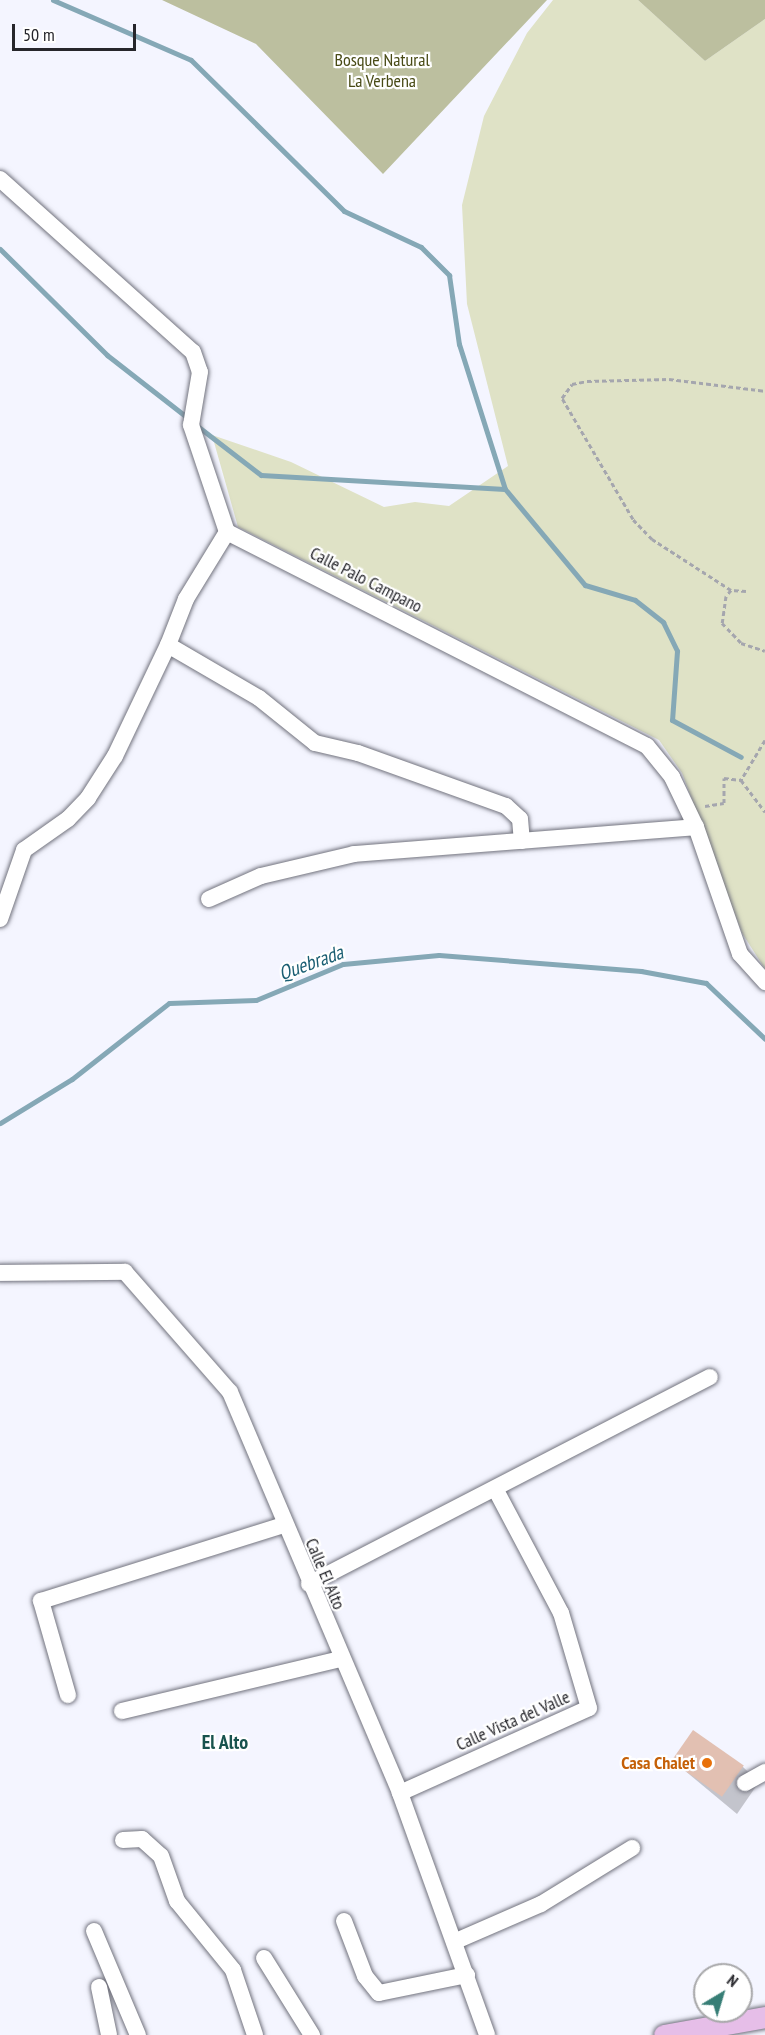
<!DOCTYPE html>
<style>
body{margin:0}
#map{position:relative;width:765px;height:2035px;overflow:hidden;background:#f4f5ff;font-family:"PT Sans Narrow",sans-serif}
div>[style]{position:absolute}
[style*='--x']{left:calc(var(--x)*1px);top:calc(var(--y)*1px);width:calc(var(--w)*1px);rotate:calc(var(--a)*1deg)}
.green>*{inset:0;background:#dfe2c6}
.forest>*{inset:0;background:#bcbf9f}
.shadow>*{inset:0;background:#0003}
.stream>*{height:5px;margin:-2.5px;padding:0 2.5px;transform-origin:2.5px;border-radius:2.5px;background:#85a8b6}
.building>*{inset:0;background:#e2c0b2;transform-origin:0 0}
.path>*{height:3px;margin-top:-1.5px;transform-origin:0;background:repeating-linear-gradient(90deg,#a5a6ae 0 4.5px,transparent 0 7.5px)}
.roads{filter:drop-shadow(0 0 2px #72737e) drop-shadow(0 0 2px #72737e)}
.minor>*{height:16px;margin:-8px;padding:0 8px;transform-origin:8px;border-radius:8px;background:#fff}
.major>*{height:21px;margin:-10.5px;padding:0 10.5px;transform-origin:10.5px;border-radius:10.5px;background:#e6bee8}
.dots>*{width:16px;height:16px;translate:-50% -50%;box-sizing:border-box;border:3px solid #fff;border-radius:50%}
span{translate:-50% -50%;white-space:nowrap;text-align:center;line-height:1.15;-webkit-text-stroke:4.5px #fff;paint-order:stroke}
.park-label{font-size:18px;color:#484a15}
.street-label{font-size:18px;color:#26262b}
.food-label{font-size:18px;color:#c56008;font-weight:700}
.right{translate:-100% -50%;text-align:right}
.water-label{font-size:20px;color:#1a5e73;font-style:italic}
.neighbourhood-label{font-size:20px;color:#18534d;font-weight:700}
.north{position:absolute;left:693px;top:1963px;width:60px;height:60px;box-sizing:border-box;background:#fff;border:2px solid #a8a8aa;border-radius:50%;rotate:38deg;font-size:16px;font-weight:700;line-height:24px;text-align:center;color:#26262b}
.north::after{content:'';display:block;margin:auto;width:21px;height:27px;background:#377e76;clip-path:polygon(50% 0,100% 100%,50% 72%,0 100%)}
.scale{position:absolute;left:12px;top:24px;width:124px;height:27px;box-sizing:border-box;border:3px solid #26262b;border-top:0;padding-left:8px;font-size:18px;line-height:21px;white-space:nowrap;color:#26262b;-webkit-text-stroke:4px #fff;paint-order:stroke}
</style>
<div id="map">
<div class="green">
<div style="clip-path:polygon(553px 0,638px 0,705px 61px,765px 19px,765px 969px,742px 933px,682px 773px,659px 740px,238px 527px,212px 435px,291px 462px,384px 507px,415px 502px,449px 506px,508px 466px,467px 304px,462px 205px,484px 116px,527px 33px)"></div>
</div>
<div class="forest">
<div style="clip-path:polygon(162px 0,547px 0,383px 174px,256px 44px)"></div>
<div style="clip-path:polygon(638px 0,765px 0,765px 19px,705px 61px)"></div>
</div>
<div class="shadow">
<div style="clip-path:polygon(672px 1760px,743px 1767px,759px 1782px,737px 1814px)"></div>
</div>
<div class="stream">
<div style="--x:53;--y:0;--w:150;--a:23.5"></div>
<div style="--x:191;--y:60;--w:215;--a:44.6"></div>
<div style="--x:344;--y:211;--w:85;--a:25.1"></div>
<div style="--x:421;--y:247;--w:40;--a:45"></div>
<div style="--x:449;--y:275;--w:70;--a:81.8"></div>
<div style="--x:459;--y:344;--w:152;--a:72.4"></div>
<div style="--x:505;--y:489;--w:125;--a:50.2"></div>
<div style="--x:585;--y:585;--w:52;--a:16.7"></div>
<div style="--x:635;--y:600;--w:36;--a:38"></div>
<div style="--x:663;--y:622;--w:32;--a:64"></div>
<div style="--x:677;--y:651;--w:69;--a:94.1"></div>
<div style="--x:672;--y:720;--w:78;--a:28.2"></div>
<div style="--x:0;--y:249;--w:151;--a:44.7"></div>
<div style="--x:107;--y:355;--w:98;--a:37.9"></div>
<div style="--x:196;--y:425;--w:82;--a:37.6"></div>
<div style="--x:261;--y:475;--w:244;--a:3.3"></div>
<div style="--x:0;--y:1123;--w:84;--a:-31.4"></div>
<div style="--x:72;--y:1079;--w:123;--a:-38.1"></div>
<div style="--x:169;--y:1003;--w:87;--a:-2"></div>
<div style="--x:256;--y:1000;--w:94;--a:-22.5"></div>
<div style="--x:343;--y:964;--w:96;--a:-5.4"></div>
<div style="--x:439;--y:955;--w:203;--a:4.5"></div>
<div style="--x:641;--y:971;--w:66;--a:10.5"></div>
<div style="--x:706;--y:983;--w:81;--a:43.5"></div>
</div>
<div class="building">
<div style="left:693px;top:1730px;width:62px;height:38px;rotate:35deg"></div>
</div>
<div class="path">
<div style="--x:731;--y:590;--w:94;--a:-147.2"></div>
<div style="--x:652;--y:539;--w:28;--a:-134"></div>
<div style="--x:633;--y:519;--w:140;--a:-120.4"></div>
<div style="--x:562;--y:398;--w:17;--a:-54"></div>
<div style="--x:572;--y:384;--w:15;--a:-11"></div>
<div style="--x:587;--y:381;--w:82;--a:-1.4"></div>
<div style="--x:669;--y:379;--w:97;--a:7.1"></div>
<div style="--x:746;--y:591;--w:15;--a:-176"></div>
<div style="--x:731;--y:590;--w:8;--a:130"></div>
<div style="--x:726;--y:596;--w:27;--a:98"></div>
<div style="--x:722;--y:623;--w:28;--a:46"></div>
<div style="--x:741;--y:643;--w:25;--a:18"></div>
<div style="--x:765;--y:740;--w:47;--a:121"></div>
<div style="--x:741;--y:780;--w:40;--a:53"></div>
<div style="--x:705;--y:806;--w:19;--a:-9"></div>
<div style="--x:724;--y:803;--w:25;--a:-90"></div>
<div style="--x:724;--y:778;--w:17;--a:7"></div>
</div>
<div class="roads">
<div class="minor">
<div style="--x:0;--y:179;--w:259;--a:41.9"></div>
<div style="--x:193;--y:352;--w:21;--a:71"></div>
<div style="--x:200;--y:372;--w:54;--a:99.6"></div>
<div style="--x:191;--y:425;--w:113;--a:71.4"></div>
<div style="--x:227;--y:532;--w:471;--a:27"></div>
<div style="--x:647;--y:746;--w:40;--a:51"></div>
<div style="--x:672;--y:777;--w:55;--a:64.4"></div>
<div style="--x:696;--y:827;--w:134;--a:70.9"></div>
<div style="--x:740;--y:954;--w:38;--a:48"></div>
<div style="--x:227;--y:532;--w:79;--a:121.5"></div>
<div style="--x:186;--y:599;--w:49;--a:111.4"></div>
<div style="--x:168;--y:645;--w:105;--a:30.2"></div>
<div style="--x:259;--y:698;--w:72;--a:38.8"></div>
<div style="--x:315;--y:743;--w:44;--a:13.1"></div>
<div style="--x:358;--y:753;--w:157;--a:19.7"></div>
<div style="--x:506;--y:806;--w:19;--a:43"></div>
<div style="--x:520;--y:819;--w:22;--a:85"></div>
<div style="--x:209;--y:899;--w:57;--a:-23.9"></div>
<div style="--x:261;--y:876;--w:96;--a:-13.3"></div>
<div style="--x:354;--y:854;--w:343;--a:-4.5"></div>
<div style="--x:0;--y:919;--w:73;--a:-70.8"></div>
<div style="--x:24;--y:850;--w:54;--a:-35.2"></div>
<div style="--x:68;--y:819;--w:29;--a:-46"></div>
<div style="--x:88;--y:798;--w:50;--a:-57.3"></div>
<div style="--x:115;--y:756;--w:123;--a:-64.5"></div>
<div style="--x:0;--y:1273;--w:125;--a:-0.5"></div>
<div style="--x:125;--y:1272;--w:159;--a:48.8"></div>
<div style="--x:230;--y:1392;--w:436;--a:67"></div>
<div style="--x:400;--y:1793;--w:257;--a:70.2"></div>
<div style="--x:309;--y:1584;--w:451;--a:-27.3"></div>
<div style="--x:68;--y:1695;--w:98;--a:-106"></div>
<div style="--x:41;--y:1601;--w:255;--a:-17.4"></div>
<div style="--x:122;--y:1711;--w:224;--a:-13.4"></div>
<div style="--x:745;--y:1783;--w:23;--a:-29"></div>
<div style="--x:400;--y:1793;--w:207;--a:-24.2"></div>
<div style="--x:589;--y:1708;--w:99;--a:-106.4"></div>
<div style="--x:561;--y:1613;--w:139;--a:-117.9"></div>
<div style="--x:123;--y:1840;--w:19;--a:-3"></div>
<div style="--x:142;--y:1839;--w:25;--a:42"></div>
<div style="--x:161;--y:1856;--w:48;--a:70.4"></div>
<div style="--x:177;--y:1901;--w:89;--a:50.9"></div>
<div style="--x:233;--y:1970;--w:69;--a:71.3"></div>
<div style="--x:344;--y:1921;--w:59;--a:69.1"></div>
<div style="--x:365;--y:1976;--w:22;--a:51"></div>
<div style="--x:379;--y:1993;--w:90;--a:-11.6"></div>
<div style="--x:94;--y:1931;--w:113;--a:67.1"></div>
<div style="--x:456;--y:1941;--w:93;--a:-23.5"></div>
<div style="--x:541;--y:1904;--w:107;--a:-31.6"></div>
<div style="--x:264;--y:1958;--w:91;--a:58.1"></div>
<div style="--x:99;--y:1987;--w:49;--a:78.2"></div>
</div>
<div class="major">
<div style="--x:664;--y:2035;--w:103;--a:-10.1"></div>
</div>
</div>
<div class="dots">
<div style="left:707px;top:1763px;background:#e8710a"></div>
</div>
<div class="park-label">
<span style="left:382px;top:71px">Bosque Natural<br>La Verbena</span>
</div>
<div class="street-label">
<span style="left:366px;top:580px;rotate:27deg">Calle Palo Campano</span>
<span style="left:325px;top:1574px;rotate:67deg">Calle El Alto</span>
<span style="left:513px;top:1721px;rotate:-24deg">Calle Vista del Valle</span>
</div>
<div class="food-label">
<span class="right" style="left:695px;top:1763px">Casa Chalet</span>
</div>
<div class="water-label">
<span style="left:311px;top:963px;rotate:-20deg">Quebrada</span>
</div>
<div class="neighbourhood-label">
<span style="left:225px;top:1742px">El Alto</span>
</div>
<div class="north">N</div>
<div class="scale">50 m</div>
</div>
